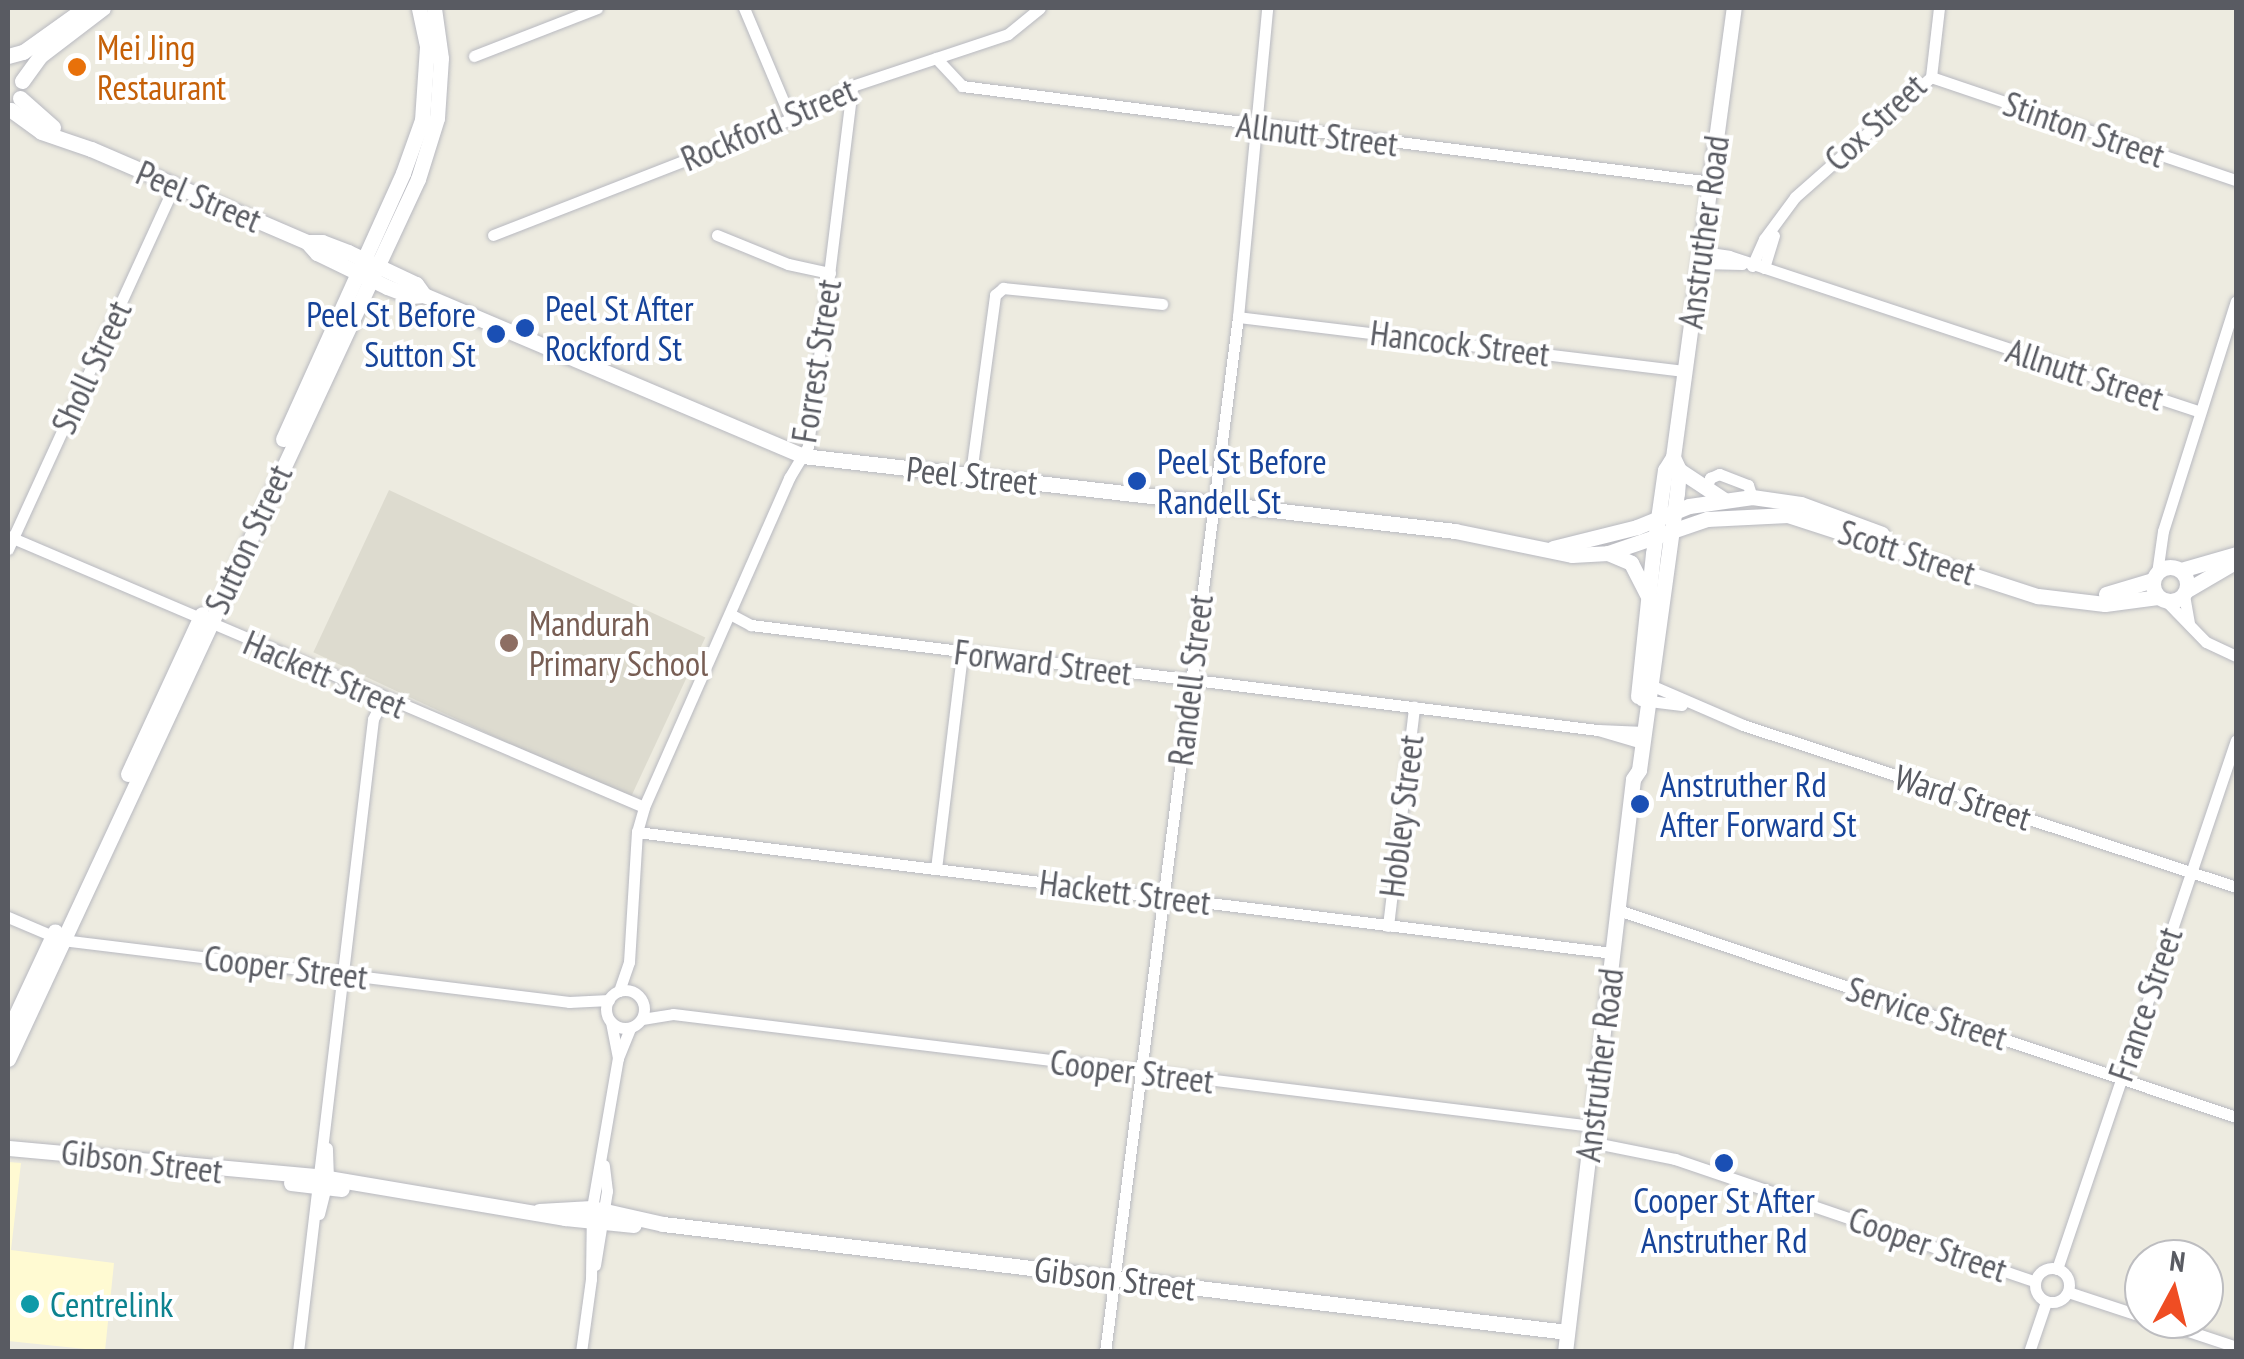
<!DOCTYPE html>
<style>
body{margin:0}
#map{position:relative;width:2244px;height:1359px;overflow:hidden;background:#edebe0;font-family:"PT Sans Narrow",sans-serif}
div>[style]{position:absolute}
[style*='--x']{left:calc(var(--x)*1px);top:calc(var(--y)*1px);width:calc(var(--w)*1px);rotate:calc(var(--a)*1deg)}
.commercial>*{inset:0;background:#fffad2}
.education>*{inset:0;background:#dddbcf;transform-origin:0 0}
.roads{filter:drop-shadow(0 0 2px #b8b9c0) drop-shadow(0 0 2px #b8b9c0)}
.street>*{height:11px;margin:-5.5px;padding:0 5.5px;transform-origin:5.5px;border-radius:5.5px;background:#fff}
.street>.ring{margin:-5.5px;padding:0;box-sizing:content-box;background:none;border:11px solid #fff;border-radius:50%}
.secondary>*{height:15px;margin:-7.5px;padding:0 7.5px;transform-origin:7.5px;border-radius:7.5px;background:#fff}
.secondary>.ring{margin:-7.5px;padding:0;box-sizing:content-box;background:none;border:15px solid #fff;border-radius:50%}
.dots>*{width:28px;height:28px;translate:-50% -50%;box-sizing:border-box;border:5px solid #fff;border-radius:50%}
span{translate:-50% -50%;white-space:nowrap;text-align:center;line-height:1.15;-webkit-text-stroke:8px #fff;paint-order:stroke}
.food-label{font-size:35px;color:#c56008}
.left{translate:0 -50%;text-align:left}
.street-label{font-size:35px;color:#595b62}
.transit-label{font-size:35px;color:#164399}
.right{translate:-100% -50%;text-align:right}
.education-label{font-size:35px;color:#785e54}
.culture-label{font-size:35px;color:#0d838f}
.frame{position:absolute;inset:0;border:10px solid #595b62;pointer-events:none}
.north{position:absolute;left:2124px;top:1239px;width:100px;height:100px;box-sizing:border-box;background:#fff;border:2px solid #bdbdc0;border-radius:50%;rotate:7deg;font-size:28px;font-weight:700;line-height:40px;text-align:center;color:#595b62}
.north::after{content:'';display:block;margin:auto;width:35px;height:45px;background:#ef4d23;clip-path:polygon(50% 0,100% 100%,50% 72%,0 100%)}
</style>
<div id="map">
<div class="commercial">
<div style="clip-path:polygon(8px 1162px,21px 1163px,11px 1250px,114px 1263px,105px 1351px,8px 1341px)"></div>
</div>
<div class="education">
<div style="left:389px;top:490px;width:349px;height:179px;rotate:25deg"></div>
</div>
<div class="roads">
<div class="street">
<div style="--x:744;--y:8;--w:121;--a:67.1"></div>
<div style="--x:474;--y:56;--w:132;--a:-21.3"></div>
<div style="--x:936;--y:58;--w:38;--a:47"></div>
<div style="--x:962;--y:86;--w:755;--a:7.3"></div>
<div style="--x:1931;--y:77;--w:322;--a:18.7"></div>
<div style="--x:493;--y:235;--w:320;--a:-21.3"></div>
<div style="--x:791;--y:119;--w:69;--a:-28.4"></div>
<div style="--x:852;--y:86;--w:164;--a:-18.4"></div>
<div style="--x:1008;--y:34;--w:41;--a:-39.1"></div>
<div style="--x:717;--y:235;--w:77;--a:22.2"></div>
<div style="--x:788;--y:264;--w:43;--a:12.1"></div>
<div style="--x:1702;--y:252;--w:27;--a:8"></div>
<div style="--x:1729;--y:256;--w:496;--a:18.3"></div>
<div style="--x:1701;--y:263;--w:41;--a:1.4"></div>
<div style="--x:1752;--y:266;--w:30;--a:-66"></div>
<div style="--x:1764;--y:239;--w:52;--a:-53.6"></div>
<div style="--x:1795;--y:197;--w:181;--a:-41.4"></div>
<div style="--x:1931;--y:77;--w:69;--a:-83.4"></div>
<div style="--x:1764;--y:268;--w:34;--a:-73"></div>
<div style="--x:1238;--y:317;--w:448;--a:6.9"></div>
<div style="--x:971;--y:473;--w:180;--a:-82.3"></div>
<div style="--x:995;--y:295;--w:11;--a:-41"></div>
<div style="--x:1003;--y:288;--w:160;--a:5.7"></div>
<div style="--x:1707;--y:486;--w:9;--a:-69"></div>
<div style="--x:1710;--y:478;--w:10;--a:-24"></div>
<div style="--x:1719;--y:474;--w:31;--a:21"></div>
<div style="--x:1748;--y:485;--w:13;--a:72"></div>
<div style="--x:8;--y:536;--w:691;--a:23.08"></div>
<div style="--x:8;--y:549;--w:400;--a:-65.4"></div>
<div style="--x:2157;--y:573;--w:42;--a:-81.9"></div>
<div style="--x:2163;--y:531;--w:241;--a:-72.4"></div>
<div style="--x:2184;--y:595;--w:29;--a:80"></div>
<div style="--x:2166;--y:601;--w:57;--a:45.7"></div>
<div style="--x:2206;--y:642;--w:33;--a:25"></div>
<div style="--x:730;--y:614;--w:24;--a:28"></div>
<div style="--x:751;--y:625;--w:853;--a:7.07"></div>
<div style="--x:1598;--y:730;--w:46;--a:16.5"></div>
<div style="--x:1646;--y:683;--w:106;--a:23.4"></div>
<div style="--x:1743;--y:725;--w:519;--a:18.19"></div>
<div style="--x:1641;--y:700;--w:41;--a:7"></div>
<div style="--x:1598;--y:730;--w:46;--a:2.5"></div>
<div style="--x:637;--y:832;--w:982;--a:7.07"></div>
<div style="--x:936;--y:869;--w:218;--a:-83.1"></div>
<div style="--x:1618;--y:910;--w:652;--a:18.52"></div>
<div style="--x:8;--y:917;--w:59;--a:23.1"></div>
<div style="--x:62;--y:940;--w:511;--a:6.97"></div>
<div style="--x:569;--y:1002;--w:40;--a:-2.9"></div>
<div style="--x:1388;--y:926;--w:221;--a:-83.2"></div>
<div class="ring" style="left:606px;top:990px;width:27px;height:27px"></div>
<div style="--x:619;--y:991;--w:31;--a:-71"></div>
<div style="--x:629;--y:962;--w:130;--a:-86.5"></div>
<div style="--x:637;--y:832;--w:26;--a:-74"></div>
<div style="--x:644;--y:807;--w:360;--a:-66.2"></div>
<div style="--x:789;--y:478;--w:37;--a:-59"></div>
<div style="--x:808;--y:446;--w:363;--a:-83"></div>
<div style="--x:642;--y:1019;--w:31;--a:-9"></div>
<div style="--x:673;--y:1014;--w:926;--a:6.95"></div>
<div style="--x:611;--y:1022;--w:37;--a:79"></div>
<div style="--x:1590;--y:1142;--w:87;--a:11.3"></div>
<div style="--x:1675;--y:1159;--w:379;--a:18.8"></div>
<div style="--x:319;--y:1214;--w:36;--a:-76"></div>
<div style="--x:328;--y:1179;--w:31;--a:-92"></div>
<div style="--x:595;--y:1265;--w:75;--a:-80.8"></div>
<div style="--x:607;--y:1191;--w:26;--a:-97"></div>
<div class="ring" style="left:2035px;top:1268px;width:23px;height:23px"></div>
<div style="--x:2057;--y:1269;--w:558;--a:-71.31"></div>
<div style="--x:2068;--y:1292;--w:80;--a:18.2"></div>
<div style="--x:2152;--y:1319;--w:89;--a:18.4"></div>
<div style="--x:298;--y:1352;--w:637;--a:-83.24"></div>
<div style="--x:373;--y:719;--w:22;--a:-63"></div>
<div style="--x:581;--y:1352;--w:74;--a:-82.2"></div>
<div style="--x:591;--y:1279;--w:71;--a:-89.2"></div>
<div style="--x:592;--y:1208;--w:152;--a:-80.2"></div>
<div style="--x:618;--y:1058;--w:32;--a:-68"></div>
<div style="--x:1105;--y:1352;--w:1044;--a:-82.68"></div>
<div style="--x:1238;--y:317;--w:310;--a:-84.6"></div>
<div style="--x:2029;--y:1352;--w:53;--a:-71.2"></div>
</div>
<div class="secondary">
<div style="--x:8;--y:56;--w:16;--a:-15"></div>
<div style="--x:23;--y:52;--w:76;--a:-35.4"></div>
<div style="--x:22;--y:81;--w:31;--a:-54"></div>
<div style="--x:40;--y:56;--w:79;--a:-37.3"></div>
<div style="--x:20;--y:98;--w:44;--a:41.3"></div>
<div style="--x:11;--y:110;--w:37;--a:36"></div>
<div style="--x:41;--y:132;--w:53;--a:18.8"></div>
<div style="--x:91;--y:149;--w:235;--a:23.3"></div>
<div style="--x:307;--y:242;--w:15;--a:0"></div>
<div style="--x:322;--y:242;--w:28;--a:21"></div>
<div style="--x:348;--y:252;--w:75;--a:25.2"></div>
<div style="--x:416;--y:284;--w:14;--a:54"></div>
<div style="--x:307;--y:242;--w:15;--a:48"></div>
<div style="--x:317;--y:253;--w:78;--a:25.9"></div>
<div style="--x:387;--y:287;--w:26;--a:21"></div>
<div style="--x:411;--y:296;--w:13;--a:-4"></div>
<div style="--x:424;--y:295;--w:412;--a:23"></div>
<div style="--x:803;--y:456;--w:656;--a:6.56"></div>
<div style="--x:1455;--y:531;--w:119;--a:11.6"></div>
<div style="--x:1572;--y:555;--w:36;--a:-3"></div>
<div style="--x:1608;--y:553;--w:105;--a:-19"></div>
<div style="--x:1707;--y:519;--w:81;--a:-2.8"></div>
<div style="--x:1788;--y:515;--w:263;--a:18"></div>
<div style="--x:2038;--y:596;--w:67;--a:6.8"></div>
<div style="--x:2105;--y:604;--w:53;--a:-7.5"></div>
<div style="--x:283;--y:439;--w:292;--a:-65.7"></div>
<div style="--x:403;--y:173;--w:56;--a:-70.3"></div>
<div style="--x:422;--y:120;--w:74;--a:-86.1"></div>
<div style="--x:427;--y:46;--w:39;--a:-102"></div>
<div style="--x:1679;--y:470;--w:53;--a:33.4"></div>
<div style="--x:1553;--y:548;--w:87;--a:-14"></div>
<div style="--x:1637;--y:527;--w:56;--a:-22"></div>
<div style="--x:1689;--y:506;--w:64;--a:-8.1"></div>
<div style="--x:1752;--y:497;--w:49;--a:8.1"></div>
<div style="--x:1801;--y:504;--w:86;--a:20.3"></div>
<div style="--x:1608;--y:553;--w:25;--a:23"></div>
<div style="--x:1631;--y:563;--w:36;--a:63"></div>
<div class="ring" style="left:2153px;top:567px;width:19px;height:19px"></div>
<div style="--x:2181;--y:570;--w:57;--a:-16.2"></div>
<div style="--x:2187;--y:590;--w:53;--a:-30.4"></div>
<div style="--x:2106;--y:594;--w:49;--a:-16.6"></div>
<div style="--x:1638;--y:696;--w:143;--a:-84"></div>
<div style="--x:1653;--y:554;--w:85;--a:-81.9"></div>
<div style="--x:1665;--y:470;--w:15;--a:-58"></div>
<div style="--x:1673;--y:457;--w:453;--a:-82.3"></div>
<div style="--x:128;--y:774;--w:176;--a:-65.2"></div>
<div style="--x:8;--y:1032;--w:111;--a:-65"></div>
<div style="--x:8;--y:1059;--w:971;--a:-65.02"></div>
<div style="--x:418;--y:179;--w:64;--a:-72.7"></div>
<div style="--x:437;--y:118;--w:60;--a:-86.2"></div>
<div style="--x:441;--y:58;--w:50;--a:-98"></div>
<div style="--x:8;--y:1148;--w:309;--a:5.2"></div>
<div style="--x:316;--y:1176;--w:253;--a:9.6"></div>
<div style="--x:565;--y:1218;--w:69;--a:5.8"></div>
<div style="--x:291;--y:1183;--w:51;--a:6.7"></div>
<div style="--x:539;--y:1211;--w:53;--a:-3.2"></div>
<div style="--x:592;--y:1208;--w:73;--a:12.7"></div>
<div style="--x:663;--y:1224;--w:910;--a:6.81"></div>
<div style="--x:1565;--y:1352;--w:577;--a:-83.23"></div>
<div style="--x:1633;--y:779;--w:11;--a:-56"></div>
<div style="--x:1639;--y:770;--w:280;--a:-82.2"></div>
<div style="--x:1677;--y:493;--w:23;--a:-85"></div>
<div style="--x:1679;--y:470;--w:14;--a:-115"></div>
</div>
</div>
<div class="dots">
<div style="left:77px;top:67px;background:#e8710a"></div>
<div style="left:525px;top:328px;background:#1a4fb4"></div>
<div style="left:496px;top:334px;background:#1a4fb4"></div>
<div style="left:1137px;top:481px;background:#1a4fb4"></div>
<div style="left:509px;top:643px;background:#8d6e63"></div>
<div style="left:1640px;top:804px;background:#1a4fb4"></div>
<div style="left:1724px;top:1163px;background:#1a4fb4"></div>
<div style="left:30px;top:1304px;background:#0f9aa8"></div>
</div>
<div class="food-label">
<span class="left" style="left:97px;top:67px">Mei Jing<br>Restaurant</span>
</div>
<div class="street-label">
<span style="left:1875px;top:122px;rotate:-43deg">Cox Street</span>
<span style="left:768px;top:124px;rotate:-23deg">Rockford Street</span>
<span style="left:2084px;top:129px;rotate:19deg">Stinton Street</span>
<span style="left:1317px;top:134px;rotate:7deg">Allnutt Street</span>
<span style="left:199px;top:196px;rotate:23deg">Peel Street</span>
<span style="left:1703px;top:232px;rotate:-82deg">Anstruther Road</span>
<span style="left:1460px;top:343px;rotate:7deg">Hancock Street</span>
<span style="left:816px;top:361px;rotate:-81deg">Forrest Street</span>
<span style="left:91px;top:367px;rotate:-65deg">Sholl Street</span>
<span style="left:2085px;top:374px;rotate:18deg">Allnutt Street</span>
<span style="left:972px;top:475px;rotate:6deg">Peel Street</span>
<span style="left:248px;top:539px;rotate:-65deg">Sutton Street</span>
<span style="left:1907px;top:552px;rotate:18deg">Scott Street</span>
<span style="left:1043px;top:662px;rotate:7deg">Forward Street</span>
<span style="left:325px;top:674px;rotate:23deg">Hackett Street</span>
<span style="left:1190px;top:680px;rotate:-83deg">Randell Street</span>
<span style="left:1963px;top:797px;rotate:18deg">Ward Street</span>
<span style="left:1401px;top:816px;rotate:-83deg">Hobley Street</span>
<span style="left:1125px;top:892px;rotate:7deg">Hackett Street</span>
<span style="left:286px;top:967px;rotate:7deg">Cooper Street</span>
<span style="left:2145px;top:1004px;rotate:-71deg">France Street</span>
<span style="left:1927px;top:1013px;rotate:18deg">Service Street</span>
<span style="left:1599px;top:1065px;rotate:-83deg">Anstruther Road</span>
<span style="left:1132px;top:1071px;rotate:7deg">Cooper Street</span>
<span style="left:142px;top:1161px;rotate:7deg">Gibson Street</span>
<span style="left:1928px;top:1244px;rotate:19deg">Cooper Street</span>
<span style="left:1115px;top:1278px;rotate:7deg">Gibson Street</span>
</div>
<div class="transit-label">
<span class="left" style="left:545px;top:328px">Peel St After<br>Rockford St</span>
<span class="right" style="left:476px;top:334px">Peel St Before<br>Sutton St</span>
<span class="left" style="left:1157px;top:481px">Peel St Before<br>Randell St</span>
<span class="left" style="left:1660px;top:804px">Anstruther Rd<br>After Forward St</span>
<span style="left:1724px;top:1220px">Cooper St After<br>Anstruther Rd</span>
</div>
<div class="education-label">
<span class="left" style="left:529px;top:643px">Mandurah<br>Primary School</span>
</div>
<div class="culture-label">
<span class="left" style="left:50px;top:1304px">Centrelink</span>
</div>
<div class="frame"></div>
<div class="north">N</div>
</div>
